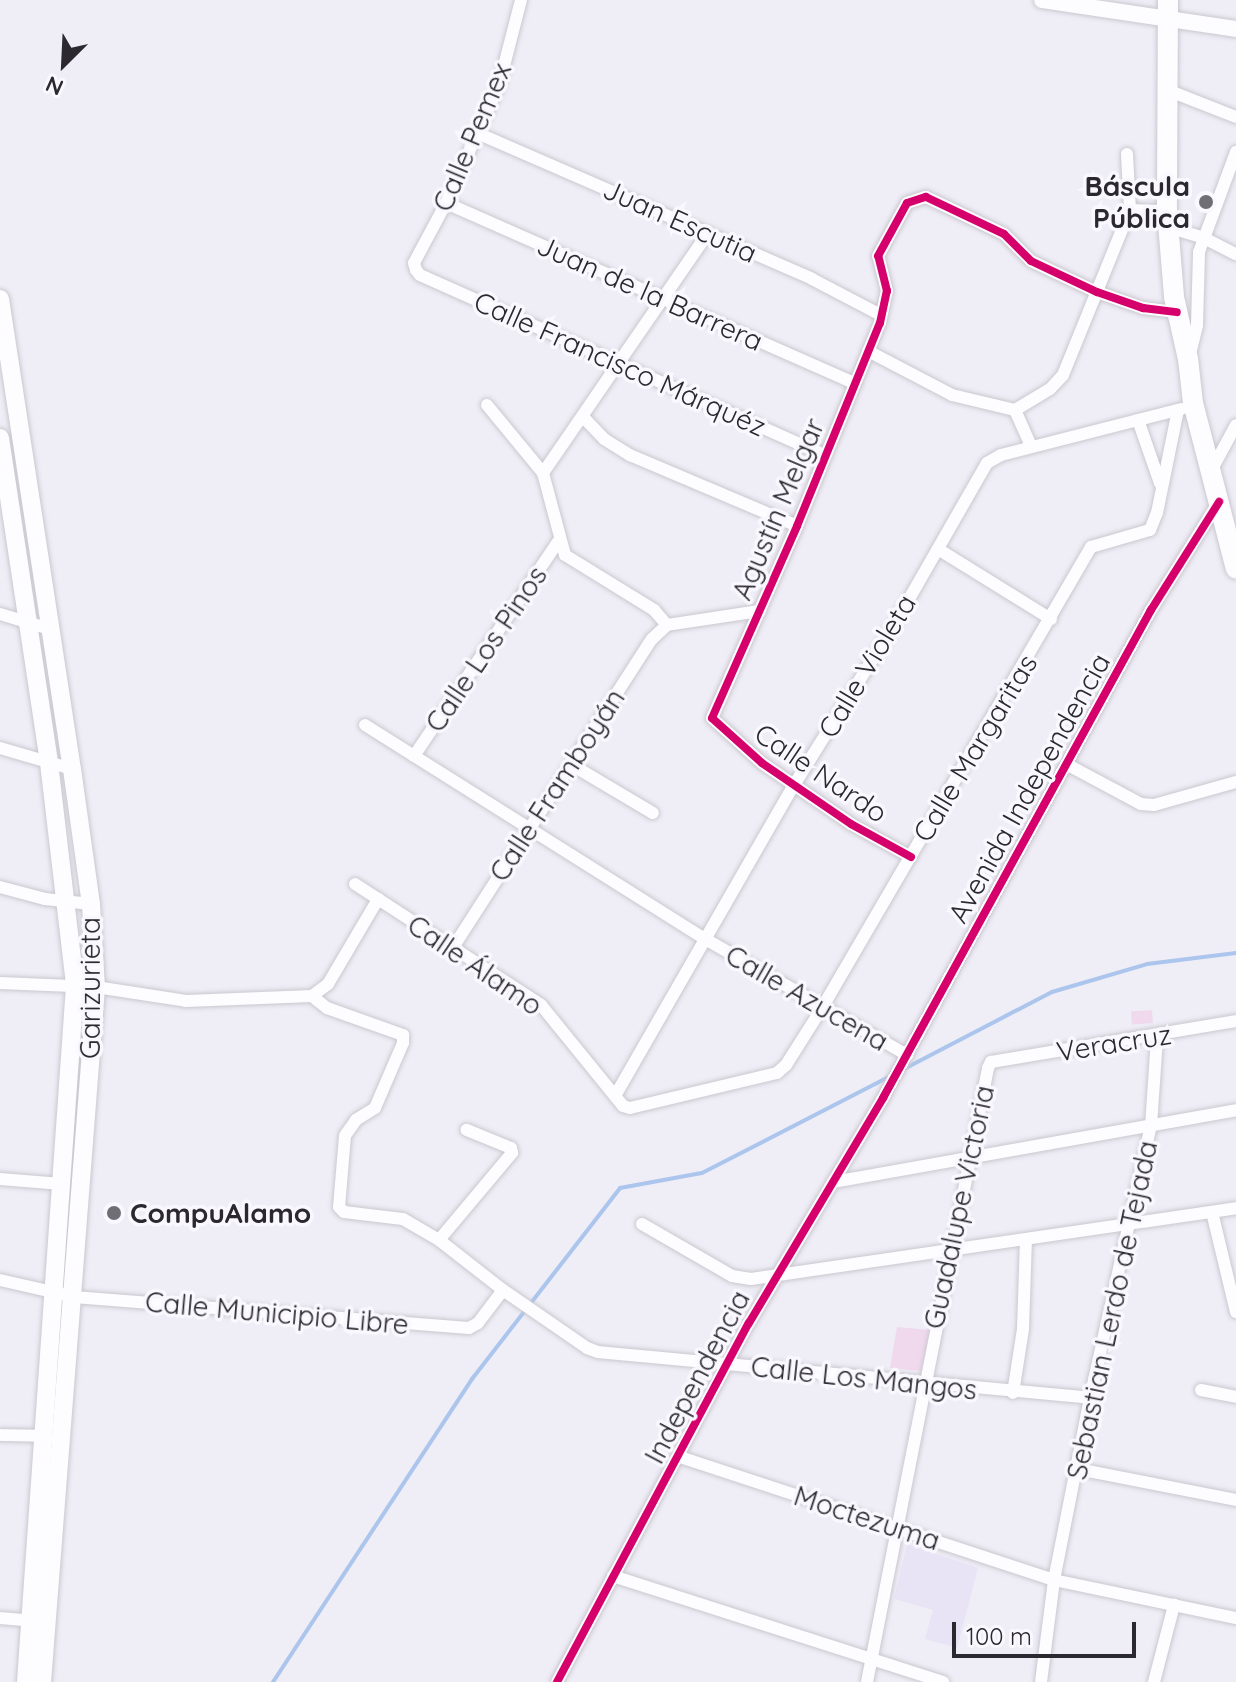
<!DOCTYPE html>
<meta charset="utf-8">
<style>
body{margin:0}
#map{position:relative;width:1236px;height:1682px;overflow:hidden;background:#efedf6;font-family:Quicksand,sans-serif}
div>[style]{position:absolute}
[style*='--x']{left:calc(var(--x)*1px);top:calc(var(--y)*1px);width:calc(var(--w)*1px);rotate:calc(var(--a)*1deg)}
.built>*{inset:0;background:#e8e4f5}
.green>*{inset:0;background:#f0d9ed;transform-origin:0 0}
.stream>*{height:4px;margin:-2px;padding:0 2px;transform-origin:2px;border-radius:2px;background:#abc5ed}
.roads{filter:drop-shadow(0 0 2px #cac8cf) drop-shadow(0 0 2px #cac8cf)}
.minor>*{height:12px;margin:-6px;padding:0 6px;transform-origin:6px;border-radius:6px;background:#fdfcfe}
.tertiary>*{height:16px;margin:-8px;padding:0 8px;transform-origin:8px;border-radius:8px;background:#fdfcfe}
.secondary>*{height:18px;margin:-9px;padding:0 9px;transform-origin:9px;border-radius:9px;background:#fdfcfe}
.primary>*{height:20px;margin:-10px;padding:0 10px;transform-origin:10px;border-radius:10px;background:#fdfcfe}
.cycleway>*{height:8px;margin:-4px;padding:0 4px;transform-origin:4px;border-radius:4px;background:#d6006c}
.dots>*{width:22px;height:22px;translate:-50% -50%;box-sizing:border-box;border:4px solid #faf8ff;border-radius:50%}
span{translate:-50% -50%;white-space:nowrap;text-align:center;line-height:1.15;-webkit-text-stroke:7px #faf8ff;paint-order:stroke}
.street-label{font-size:28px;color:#2b292f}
.poi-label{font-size:28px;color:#2b292f;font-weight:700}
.right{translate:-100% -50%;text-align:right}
.left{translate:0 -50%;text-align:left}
.north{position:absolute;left:24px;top:24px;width:80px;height:80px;-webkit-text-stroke:6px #faf8ff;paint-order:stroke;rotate:204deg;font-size:22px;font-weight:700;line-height:32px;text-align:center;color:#2b292f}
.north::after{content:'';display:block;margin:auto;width:28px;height:36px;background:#2b292f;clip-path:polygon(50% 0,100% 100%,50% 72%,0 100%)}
.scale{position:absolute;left:952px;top:1622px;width:184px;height:36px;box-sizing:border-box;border:4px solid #2b292f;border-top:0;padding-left:10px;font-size:24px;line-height:28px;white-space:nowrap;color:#2b292f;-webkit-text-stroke:6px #faf8ff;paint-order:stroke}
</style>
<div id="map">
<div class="built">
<div style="clip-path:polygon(907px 1544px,978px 1568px,957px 1648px,925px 1639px,933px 1610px,894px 1599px)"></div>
</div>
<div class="green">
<div style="left:1152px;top:1010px;width:13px;height:21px;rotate:86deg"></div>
<div style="clip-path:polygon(897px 1327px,930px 1330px,921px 1371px,890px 1368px)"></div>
</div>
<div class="stream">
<div style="--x:902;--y:1070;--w:169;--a:-27.5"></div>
<div style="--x:1052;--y:992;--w:99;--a:-16.4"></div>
<div style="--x:1147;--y:964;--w:90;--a:-7"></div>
<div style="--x:273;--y:1682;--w:363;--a:-56.7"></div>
<div style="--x:472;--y:1379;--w:242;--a:-52.2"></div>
<div style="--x:620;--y:1188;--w:83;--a:-10.4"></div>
<div style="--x:702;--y:1173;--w:212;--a:-27.2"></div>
</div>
<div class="roads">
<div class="minor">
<div style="--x:521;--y:0;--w:88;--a:104.5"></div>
<div style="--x:499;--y:85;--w:129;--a:114.2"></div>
<div style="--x:446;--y:203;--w:68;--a:118.1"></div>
<div style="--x:414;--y:263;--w:7;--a:74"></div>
<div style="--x:416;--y:270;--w:6;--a:51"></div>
<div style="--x:420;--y:275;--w:443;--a:24"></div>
<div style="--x:1170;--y:91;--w:71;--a:21.5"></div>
<div style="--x:477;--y:133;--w:365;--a:23.5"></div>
<div style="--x:812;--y:279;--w:76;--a:27.6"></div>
<div style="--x:446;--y:203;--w:446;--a:23.8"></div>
<div style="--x:1130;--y:210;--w:37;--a:2"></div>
<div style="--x:1168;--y:227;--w:38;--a:17"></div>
<div style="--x:1204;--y:238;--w:36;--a:27"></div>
<div style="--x:868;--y:351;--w:95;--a:27.6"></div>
<div style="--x:952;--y:395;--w:65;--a:13.4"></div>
<div style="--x:1190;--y:354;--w:30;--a:-76"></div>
<div style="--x:1197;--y:325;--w:73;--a:-88.4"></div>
<div style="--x:1199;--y:252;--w:107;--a:-69.7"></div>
<div style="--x:487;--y:405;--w:88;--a:50.5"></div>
<div style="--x:543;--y:473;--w:85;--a:75"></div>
<div style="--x:565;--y:555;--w:105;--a:31.7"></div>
<div style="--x:654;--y:610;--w:20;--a:49"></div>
<div style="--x:1015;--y:410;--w:41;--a:-31"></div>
<div style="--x:1050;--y:389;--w:19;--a:-47"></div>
<div style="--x:1063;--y:375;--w:178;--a:-67.9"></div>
<div style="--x:1130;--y:210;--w:56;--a:-93.1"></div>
<div style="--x:1015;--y:410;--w:39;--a:66"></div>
<div style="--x:584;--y:418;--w:29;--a:46"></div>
<div style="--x:604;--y:439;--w:31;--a:32"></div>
<div style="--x:630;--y:455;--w:181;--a:23"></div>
<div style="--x:1138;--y:420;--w:67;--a:70.8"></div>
<div style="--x:1211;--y:471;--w:52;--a:-61.5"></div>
<div style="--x:543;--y:473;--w:291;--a:-55.5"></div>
<div style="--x:938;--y:549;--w:133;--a:31.8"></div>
<div style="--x:0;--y:614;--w:52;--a:16.7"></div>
<div style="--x:667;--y:625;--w:94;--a:-8.6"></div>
<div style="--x:365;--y:725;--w:404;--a:32.2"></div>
<div style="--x:707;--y:940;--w:231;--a:29.9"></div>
<div style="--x:0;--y:748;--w:75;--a:16.3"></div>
<div style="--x:414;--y:756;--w:258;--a:-56.1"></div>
<div style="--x:572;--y:765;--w:94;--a:30.7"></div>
<div style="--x:1068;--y:765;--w:83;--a:28.1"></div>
<div style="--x:1141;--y:804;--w:13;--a:4"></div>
<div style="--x:1154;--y:805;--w:85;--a:-15.7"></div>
<div style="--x:911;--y:857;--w:68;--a:-151.2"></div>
<div style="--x:851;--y:824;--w:108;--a:-145.6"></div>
<div style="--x:762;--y:763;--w:67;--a:-138"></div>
<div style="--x:712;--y:718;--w:210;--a:-66.1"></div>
<div style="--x:797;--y:526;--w:219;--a:-67.8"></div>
<div style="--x:880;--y:323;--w:33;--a:-78"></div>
<div style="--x:887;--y:291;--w:36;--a:-104"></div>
<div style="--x:878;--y:256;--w:60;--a:-61.3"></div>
<div style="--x:907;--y:203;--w:20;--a:-18"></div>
<div style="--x:926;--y:197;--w:86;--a:25.4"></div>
<div style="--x:1004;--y:234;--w:38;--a:45"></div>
<div style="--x:1031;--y:261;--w:73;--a:25.2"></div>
<div style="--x:1097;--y:292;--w:49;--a:19.2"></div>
<div style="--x:1143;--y:308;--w:34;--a:7"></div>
<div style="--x:355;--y:884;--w:222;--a:33"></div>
<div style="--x:541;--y:1005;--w:130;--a:50.9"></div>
<div style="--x:623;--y:1106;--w:7;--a:16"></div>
<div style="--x:630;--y:1108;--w:151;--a:-13.4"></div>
<div style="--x:777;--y:1073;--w:12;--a:-42"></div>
<div style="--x:786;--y:1065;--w:67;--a:-57.7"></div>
<div style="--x:822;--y:1008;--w:534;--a:-59.74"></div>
<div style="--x:1091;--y:547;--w:61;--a:-16.1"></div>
<div style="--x:1150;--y:530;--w:18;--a:-68"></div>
<div style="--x:1157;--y:513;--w:105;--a:-78.5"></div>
<div style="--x:0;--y:887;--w:47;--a:14.9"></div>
<div style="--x:45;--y:899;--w:46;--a:6.2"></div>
<div style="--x:452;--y:949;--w:369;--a:-57.2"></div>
<div style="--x:652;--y:639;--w:21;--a:-43"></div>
<div style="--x:0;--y:983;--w:96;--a:2.4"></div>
<div style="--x:96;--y:987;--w:91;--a:8.8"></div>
<div style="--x:186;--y:1001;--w:126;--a:-2.3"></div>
<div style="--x:312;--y:996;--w:20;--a:-37"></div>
<div style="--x:328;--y:984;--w:99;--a:-59.5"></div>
<div style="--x:312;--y:996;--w:19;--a:39"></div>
<div style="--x:327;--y:1008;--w:81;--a:19.6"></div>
<div style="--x:403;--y:1035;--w:8;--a:90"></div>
<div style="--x:403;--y:1043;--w:71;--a:113.3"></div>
<div style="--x:375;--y:1108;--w:22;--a:148"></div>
<div style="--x:356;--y:1120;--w:19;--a:125"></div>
<div style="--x:345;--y:1136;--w:71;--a:94.8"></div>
<div style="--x:339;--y:1207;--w:7;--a:45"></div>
<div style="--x:344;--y:1212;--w:59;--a:6.8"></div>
<div style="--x:403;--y:1219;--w:42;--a:30.3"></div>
<div style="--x:439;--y:1240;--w:81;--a:38"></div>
<div style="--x:503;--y:1290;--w:102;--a:34.6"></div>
<div style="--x:587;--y:1348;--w:12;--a:20"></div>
<div style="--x:598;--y:1352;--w:494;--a:5.3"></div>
<div style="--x:615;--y:1096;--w:359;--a:-60.1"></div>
<div style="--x:794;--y:785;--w:195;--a:-58"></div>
<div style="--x:897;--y:620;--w:181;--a:-60.2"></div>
<div style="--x:987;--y:463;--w:16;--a:-30"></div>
<div style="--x:1001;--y:455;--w:186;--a:-14.3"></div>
<div style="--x:0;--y:1179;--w:62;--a:4.6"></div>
<div style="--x:833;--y:1182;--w:409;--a:-10.1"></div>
<div style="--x:1212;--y:1212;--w:103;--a:76.5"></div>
<div style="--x:642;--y:1224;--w:104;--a:30"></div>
<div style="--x:732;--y:1276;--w:19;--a:9"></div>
<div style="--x:751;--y:1279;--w:490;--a:-8.3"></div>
<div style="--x:439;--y:1240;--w:114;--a:-50"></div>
<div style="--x:512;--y:1153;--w:5;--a:-101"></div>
<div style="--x:511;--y:1148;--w:48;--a:-157.8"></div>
<div style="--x:0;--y:1280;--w:76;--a:12.9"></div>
<div style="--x:74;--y:1297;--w:396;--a:4.5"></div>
<div style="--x:469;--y:1328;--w:10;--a:-29"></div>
<div style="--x:478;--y:1323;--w:41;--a:-52.9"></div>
<div style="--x:1201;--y:1390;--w:36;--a:11"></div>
<div style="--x:1013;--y:1393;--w:65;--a:-81.1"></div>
<div style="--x:1023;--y:1329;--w:89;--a:-88.1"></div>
<div style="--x:0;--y:1435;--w:47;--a:1.2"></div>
<div style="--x:680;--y:1457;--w:394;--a:18.2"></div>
<div style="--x:1054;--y:1580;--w:186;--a:11.8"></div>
<div style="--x:1078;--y:1469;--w:161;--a:11.1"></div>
<div style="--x:613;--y:1576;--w:347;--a:17.8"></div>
<div style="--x:0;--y:1618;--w:35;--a:5"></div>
<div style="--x:557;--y:1682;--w:407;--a:-61.9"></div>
<div style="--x:749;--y:1323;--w:262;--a:-59.2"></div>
<div style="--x:883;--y:1098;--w:557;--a:-61.23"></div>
<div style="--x:1151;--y:610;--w:126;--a:-57.9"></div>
<div style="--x:867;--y:1682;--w:626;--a:-78.85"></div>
<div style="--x:988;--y:1068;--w:7;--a:-63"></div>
<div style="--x:991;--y:1062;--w:248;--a:-9.5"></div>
<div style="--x:1041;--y:1682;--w:103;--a:-82.7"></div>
<div style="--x:1054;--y:1580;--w:186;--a:-78.8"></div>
<div style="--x:1090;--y:1398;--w:279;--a:-77.4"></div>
<div style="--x:1151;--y:1126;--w:89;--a:-86.1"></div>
<div style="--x:1154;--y:1682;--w:80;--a:-75.4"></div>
</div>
<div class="tertiary">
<div style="--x:1042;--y:0;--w:196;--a:8.5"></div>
</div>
<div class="secondary">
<div style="--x:0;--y:299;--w:475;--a:81.3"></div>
<div style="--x:72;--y:769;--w:136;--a:82"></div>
<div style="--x:91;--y:904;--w:83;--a:86.6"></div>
<div style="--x:96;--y:987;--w:697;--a:94.44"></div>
<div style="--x:0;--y:438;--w:329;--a:81.4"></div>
<div style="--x:49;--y:763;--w:225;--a:83.3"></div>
<div style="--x:75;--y:986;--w:698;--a:94.03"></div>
</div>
<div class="primary">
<div style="--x:1168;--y:0;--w:211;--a:90.3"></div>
<div style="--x:1167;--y:211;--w:86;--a:85.3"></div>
<div style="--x:1174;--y:297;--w:64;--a:77.3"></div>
<div style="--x:1188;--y:359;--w:44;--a:83.5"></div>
<div style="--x:1193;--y:403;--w:171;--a:75.5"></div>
</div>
</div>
<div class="cycleway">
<div style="--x:911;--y:857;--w:68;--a:-151.2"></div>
<div style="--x:851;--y:824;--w:108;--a:-145.6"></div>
<div style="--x:762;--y:763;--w:67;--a:-138"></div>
<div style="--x:712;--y:718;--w:210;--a:-66.1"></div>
<div style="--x:797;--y:526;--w:219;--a:-67.8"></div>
<div style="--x:880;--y:323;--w:33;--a:-78"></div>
<div style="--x:887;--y:291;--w:36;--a:-104"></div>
<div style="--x:878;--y:256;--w:60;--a:-61.3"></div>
<div style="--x:907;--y:203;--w:20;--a:-18"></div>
<div style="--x:926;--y:197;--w:86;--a:25.4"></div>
<div style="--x:1004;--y:234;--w:38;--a:45"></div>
<div style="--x:1031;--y:261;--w:73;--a:25.2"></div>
<div style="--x:1097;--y:292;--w:49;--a:19.2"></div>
<div style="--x:1143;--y:308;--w:34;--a:7"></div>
<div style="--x:557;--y:1682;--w:407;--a:-61.9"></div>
<div style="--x:749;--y:1323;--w:262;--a:-59.2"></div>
<div style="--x:883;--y:1098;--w:557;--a:-61.23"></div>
<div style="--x:1151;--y:610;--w:128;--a:-57.8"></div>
</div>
<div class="dots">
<div style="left:1206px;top:202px;background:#706e75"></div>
<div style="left:114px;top:1213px;background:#706e75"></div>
</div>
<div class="street-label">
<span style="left:472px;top:137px;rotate:-67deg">Calle Pemex</span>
<span style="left:680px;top:221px;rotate:24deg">Juan Escutia</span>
<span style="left:650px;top:293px;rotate:24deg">Juan de la Barrera</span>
<span style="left:620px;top:364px;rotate:24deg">Calle Francisco Márquéz</span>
<span style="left:778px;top:509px;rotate:-67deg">Agustín Melgar</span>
<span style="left:486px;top:649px;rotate:-56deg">Calle Los Pinos</span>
<span style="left:867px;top:666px;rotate:-59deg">Calle Violeta</span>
<span style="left:975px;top:748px;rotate:-59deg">Calle Margaritas</span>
<span style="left:821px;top:773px;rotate:34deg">Calle Nardo</span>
<span style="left:557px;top:785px;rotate:-57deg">Calle Framboyán</span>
<span style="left:1029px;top:788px;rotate:-61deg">Avenida Independencia</span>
<span style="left:475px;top:965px;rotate:34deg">Calle Álamo</span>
<span style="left:90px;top:988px;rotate:-90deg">Garizurieta</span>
<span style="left:807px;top:998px;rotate:30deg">Calle Azucena</span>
<span style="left:1114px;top:1043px;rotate:-9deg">Veracruz</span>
<span style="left:959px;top:1207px;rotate:-78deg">Guadalupe Victoria</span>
<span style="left:1112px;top:1310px;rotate:-78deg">Sebastian Lerdo de Tejada</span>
<span style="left:277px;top:1313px;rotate:5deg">Calle Municipio Libre</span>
<span style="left:697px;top:1377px;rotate:-62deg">Independencia</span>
<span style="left:864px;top:1378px;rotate:6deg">Calle Los Mangos</span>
<span style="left:867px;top:1518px;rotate:18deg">Moctezuma</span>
</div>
<div class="poi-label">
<span class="right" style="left:1190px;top:202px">Báscula<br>Pública</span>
<span class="left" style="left:130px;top:1213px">CompuAlamo</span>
</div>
<div class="north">N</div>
<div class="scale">100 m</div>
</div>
